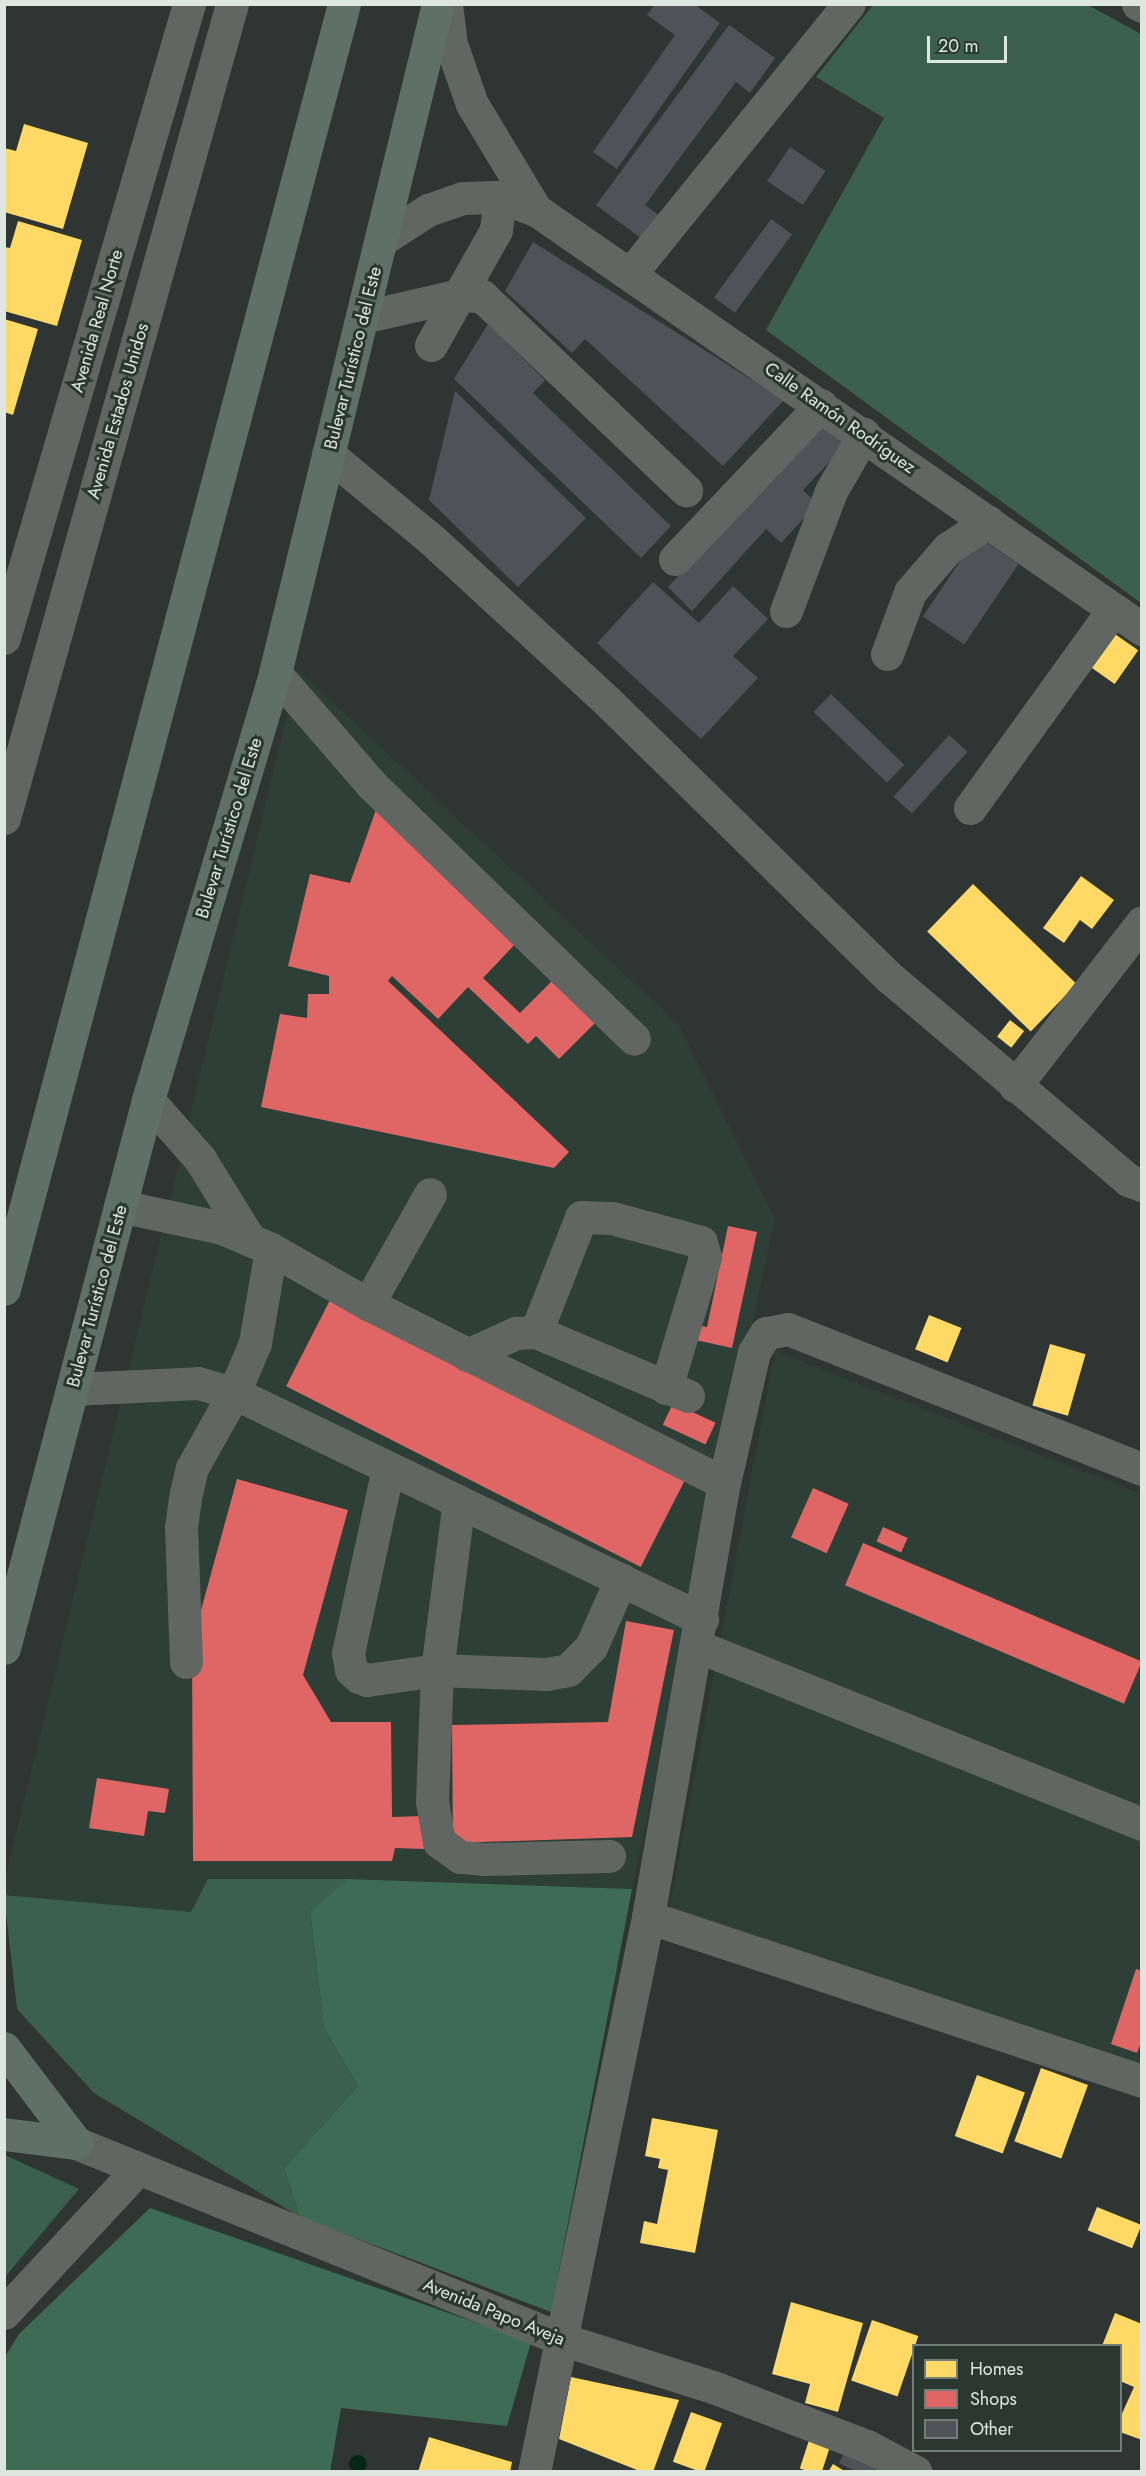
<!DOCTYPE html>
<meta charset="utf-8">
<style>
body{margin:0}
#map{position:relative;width:1146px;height:2476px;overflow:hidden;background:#2e3532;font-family:Jost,sans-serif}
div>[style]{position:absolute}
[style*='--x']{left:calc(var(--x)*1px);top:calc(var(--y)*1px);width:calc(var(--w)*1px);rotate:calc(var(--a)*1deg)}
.built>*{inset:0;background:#2d3f36}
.green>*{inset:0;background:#3b604f}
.forest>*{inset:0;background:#3e6b56}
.water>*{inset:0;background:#042719}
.round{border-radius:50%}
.homes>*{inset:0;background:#ffd966;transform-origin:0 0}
.shops>*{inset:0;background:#e06666;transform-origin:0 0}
.building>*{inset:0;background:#515158;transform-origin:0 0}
.minor>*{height:33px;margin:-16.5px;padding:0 16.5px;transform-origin:16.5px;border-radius:16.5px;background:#616663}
.highway>*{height:33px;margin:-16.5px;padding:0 16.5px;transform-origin:16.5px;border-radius:16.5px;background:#5e7068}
span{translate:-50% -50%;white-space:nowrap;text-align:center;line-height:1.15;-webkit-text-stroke:6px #2b3832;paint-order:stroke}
.street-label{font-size:18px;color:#dee6e2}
.frame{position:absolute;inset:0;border:6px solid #dee6e2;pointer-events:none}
.legend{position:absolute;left:912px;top:2344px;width:210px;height:108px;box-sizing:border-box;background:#2b3832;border:2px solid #737e78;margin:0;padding:8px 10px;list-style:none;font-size:18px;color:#dee6e2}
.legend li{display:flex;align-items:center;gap:12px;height:30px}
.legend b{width:30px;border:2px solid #737e78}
.scale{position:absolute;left:927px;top:36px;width:80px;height:27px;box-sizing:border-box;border:3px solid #dee6e2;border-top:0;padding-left:8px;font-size:18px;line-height:21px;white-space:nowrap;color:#dee6e2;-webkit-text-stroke:4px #2b3832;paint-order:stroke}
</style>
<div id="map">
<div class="built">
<div style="clip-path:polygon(298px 670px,679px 1025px,775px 1219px,632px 1889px,347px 1879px,208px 1879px,191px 1912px,5px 1895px,5px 1879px)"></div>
<div style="clip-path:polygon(775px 1351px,1141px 1494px,1141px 2067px,669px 1910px)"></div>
</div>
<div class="green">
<div style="clip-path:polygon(873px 5px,1088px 5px,1141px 34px,1141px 603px,766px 330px,884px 118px,816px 77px)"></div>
<div style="clip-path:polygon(208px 1879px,347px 1879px,310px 1911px,324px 2028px,358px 2086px,284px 2168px,300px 2217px,94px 2093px,17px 2009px,4px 1895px,191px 1912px)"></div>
<div style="clip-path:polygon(5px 2155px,79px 2189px,5px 2277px,4px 2155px)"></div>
</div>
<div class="forest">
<div style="clip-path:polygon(347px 1879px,632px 1889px,551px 2312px,300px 2217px,284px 2168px,358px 2086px,324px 2028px,310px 1911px)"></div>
<div style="clip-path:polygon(150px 2208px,531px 2342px,507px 2426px,341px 2408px,330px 2472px,5px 2471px,4px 2358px,19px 2334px)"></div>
</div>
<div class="water">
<div class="round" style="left:349px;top:2455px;width:18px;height:18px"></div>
</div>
<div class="homes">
<div style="clip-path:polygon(24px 124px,88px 143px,63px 229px,4px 212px,4px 148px,16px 151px)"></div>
<div style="clip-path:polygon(18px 221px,82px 240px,57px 326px,4px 311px,4px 247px,10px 248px)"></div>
<div style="clip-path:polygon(4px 319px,38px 329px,13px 415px,4px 412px)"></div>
<div style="left:1112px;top:632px;width:32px;height:41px;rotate:35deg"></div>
<div style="clip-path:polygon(1081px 876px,1114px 900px,1092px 929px,1080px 920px,1064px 943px,1043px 928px)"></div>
<div style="left:973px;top:884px;width:144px;height:66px;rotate:44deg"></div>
<div style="left:1010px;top:1020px;width:18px;height:21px;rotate:38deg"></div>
<div style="left:929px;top:1315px;width:35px;height:37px;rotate:22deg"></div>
<div style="left:1050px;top:1344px;width:37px;height:64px;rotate:16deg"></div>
<div style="left:1041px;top:2068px;width:50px;height:78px;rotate:20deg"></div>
<div style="left:977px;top:2075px;width:51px;height:65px;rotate:20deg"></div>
<div style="clip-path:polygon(652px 2118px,718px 2130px,695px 2253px,640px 2243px,644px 2221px,657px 2224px,668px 2170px,658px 2168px,660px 2159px,645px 2156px)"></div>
<div style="left:1097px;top:2207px;width:48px;height:25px;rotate:22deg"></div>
<div style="clip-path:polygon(791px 2302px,863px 2323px,838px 2412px,805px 2403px,810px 2384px,772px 2374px)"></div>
<div style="clip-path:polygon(1115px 2313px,1142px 2324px,1142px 2440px,1120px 2432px,1120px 2418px,1134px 2387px,1120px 2381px,1120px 2346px,1102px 2346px)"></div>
<div style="left:872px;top:2320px;width:49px;height:64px;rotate:19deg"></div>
<div style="clip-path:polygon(571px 2377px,679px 2400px,653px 2472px,642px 2472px,559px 2439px)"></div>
<div style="left:691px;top:2412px;width:33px;height:53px;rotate:20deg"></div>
<div style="clip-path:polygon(429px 2437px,512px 2462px,510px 2472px,418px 2472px)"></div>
<div style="left:810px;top:2437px;width:22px;height:33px;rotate:18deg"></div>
<div style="clip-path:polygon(833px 2464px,846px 2472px,828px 2472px)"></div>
</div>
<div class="shops">
<div style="clip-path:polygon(378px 804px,517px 942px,483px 978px,520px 1013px,555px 978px,598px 1020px,559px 1059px,536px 1036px,528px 1044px,468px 987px,438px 1019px,392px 976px,388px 981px,569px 1152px,554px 1168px,261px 1107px,280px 1014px,307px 1018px,308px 994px,329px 994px,329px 976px,288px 966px,310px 874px,350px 883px)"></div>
<div style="clip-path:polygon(728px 1226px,757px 1232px,732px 1348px,691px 1339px,694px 1325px,707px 1327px)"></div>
<div style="left:331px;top:1298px;width:398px;height:99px;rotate:27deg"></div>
<div style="left:673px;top:1403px;width:47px;height:24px;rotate:25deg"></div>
<div style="clip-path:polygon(237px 1479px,348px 1510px,303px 1675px,331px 1722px,391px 1722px,392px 1817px,423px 1816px,425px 1849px,395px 1848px,392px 1861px,193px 1861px,192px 1643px)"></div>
<div style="left:813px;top:1488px;width:39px;height:54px;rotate:24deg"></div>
<div style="left:883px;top:1527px;width:27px;height:16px;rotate:24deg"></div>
<div style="left:863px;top:1543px;width:303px;height:46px;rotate:23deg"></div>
<div style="clip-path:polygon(626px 1621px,674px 1630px,632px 1837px,453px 1843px,452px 1725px,608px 1722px)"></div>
<div style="clip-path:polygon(97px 1778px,169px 1789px,165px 1813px,148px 1811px,144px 1836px,89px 1828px)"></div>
<div style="clip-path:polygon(1136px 1969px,1142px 1971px,1142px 2040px,1137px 2053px,1111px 2044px)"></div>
</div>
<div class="building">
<div style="clip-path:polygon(655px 4px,694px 4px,720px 23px,617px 169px,593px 152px,675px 35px,647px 15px)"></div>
<div style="clip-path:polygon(729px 25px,775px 58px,750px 93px,736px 82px,645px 205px,660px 216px,642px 239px,596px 205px)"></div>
<div style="left:790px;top:147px;width:43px;height:41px;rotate:34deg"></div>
<div style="left:771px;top:219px;width:26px;height:97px;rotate:36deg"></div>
<div style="clip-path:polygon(533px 242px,784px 400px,723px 466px,585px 339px,572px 353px,505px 291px)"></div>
<div style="clip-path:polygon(488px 324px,545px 380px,533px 393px,671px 526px,641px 558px,454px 379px)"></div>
<div style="clip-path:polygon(455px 391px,586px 518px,518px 587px,429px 500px)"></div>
<div style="clip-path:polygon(826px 420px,848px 442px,803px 490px,817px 504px,781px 543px,766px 529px,692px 611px,668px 587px)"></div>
<div style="left:977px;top:536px;width:50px;height:97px;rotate:34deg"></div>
<div style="clip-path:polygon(653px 582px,699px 623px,733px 586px,768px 619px,733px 656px,758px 678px,701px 739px,597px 643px)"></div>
<div style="left:831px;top:694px;width:102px;height:25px;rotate:44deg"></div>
<div style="left:949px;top:735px;width:25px;height:83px;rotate:42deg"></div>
<div style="clip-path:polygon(846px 2449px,877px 2464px,873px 2472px,857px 2472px,839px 2463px)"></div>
</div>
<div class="minor">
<div style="--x:446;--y:4;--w:40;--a:82.9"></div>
<div style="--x:451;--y:44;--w:64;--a:70.7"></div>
<div style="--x:472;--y:104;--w:124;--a:58.9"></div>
<div style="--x:1138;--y:4;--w:4;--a:27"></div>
<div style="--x:383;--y:239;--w:54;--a:-32.8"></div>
<div style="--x:428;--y:210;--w:37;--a:-19"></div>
<div style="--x:463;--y:198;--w:37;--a:-2"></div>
<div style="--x:500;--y:197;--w:38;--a:20"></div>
<div style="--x:536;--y:210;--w:737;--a:34.66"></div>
<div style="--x:631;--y:273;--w:346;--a:-51"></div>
<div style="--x:363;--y:317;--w:99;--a:-12.8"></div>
<div style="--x:460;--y:295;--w:22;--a:3"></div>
<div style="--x:482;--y:296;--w:282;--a:43.6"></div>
<div style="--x:431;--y:345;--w:132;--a:-60.5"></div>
<div style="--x:496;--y:230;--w:33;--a:-83"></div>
<div style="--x:328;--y:454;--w:135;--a:39.6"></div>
<div style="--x:432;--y:540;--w:238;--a:42.6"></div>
<div style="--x:607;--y:701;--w:395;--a:44.4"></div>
<div style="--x:889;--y:977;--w:314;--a:40.3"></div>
<div style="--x:1128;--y:1180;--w:15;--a:20"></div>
<div style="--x:675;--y:559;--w:212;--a:-46.5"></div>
<div style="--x:786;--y:611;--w:128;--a:-69.4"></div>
<div style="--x:831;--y:491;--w:66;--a:-59.9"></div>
<div style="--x:4;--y:638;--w:660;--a:-73.73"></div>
<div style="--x:887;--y:654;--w:66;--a:-69.6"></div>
<div style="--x:910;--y:592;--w:58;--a:-49.2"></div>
<div style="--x:948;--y:548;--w:48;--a:-33"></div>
<div style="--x:275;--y:673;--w:147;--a:49.1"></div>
<div style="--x:371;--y:784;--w:366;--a:44.1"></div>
<div style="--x:970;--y:808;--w:244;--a:-54.2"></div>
<div style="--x:4;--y:818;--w:845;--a:-74.35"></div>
<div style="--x:1015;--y:1086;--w:207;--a:-52.2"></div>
<div style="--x:148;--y:1100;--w:79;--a:48.6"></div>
<div style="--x:200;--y:1159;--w:95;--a:58.3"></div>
<div style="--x:120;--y:1206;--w:104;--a:12.2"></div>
<div style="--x:222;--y:1228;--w:53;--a:23.2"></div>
<div style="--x:271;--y:1249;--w:112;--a:29.6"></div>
<div style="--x:368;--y:1304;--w:398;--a:26.7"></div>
<div style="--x:368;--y:1304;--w:126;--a:-60.6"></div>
<div style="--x:536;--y:1332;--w:123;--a:-68.6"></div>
<div style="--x:581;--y:1217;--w:31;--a:2"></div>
<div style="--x:612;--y:1218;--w:92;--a:15.1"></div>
<div style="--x:701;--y:1242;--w:16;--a:75"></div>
<div style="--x:705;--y:1257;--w:137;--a:106.6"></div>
<div style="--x:467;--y:1355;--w:54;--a:-24.2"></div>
<div style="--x:516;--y:1333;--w:20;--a:-3"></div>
<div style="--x:536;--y:1332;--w:165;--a:22.8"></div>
<div style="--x:73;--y:1389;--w:125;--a:-2.7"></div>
<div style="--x:198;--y:1383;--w:37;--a:16"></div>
<div style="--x:234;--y:1393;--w:520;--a:25.78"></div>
<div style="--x:388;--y:1468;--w:189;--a:102.2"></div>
<div style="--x:348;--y:1653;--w:17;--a:80"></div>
<div style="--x:351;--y:1670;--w:11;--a:41"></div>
<div style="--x:359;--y:1677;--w:9;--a:21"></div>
<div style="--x:367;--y:1680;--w:71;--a:-8.1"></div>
<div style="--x:437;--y:1670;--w:170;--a:-82.6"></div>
<div style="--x:697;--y:1646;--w:479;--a:21.8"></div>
<div style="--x:186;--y:1662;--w:135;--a:-92.1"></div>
<div style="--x:181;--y:1527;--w:34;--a:-82"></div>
<div style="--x:186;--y:1493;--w:26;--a:-77"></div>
<div style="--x:192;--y:1468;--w:86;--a:-60.8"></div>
<div style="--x:234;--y:1393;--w:54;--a:-67.2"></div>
<div style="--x:255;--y:1343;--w:95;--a:-80.3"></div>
<div style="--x:609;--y:1856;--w:125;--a:178.6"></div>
<div style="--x:484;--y:1859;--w:24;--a:-175"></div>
<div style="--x:460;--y:1857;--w:26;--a:-144"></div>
<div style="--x:439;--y:1842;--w:42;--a:-99.7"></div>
<div style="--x:432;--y:1801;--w:131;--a:-87.8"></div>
<div style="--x:437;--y:1670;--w:109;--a:2.1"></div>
<div style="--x:546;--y:1674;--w:22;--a:-10"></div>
<div style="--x:568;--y:1670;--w:33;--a:-45"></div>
<div style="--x:591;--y:1647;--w:74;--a:-66.2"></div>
<div style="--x:648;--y:1917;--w:521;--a:18.37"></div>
<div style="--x:76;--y:2143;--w:526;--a:21.98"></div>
<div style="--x:564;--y:2340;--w:156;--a:17.5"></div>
<div style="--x:713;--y:2387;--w:165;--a:21"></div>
<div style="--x:867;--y:2446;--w:55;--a:28"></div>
<div style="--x:4;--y:2313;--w:195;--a:-47.1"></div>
<div style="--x:534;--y:2472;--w:567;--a:-78.39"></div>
<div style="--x:648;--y:1917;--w:441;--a:-80.1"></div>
<div style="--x:724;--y:1483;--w:134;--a:-77.1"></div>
<div style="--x:754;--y:1352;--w:22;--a:-58"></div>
<div style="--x:766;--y:1333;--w:22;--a:-10"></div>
<div style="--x:788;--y:1329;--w:381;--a:21.6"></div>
</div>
<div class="highway">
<div style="--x:4;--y:1289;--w:1329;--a:-75.18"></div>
<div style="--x:4;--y:1648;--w:567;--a:-75.28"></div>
<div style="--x:148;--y:1100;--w:445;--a:-73.4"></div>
<div style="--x:275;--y:673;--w:689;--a:-76.31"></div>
<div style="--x:4;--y:2048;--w:119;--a:52.8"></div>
<div style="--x:4;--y:2134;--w:73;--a:7.1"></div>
</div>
<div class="street-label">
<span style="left:97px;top:321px;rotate:-74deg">Avenida Real Norte</span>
<span style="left:353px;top:358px;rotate:-76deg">Bulevar Turístico del Este</span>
<span style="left:118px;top:411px;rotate:-74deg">Avenida Estados Unidos</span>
<span style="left:840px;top:418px;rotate:35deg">Calle Ramón Rodríguez</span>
<span style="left:229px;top:828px;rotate:-73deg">Bulevar Turístico del Este</span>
<span style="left:97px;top:1296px;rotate:-75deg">Bulevar Turístico del Este</span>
<span style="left:494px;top:2312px;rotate:22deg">Avenida Papo Aveja</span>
</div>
<div class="frame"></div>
<ul class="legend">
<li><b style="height:16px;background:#ffd966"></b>Homes</li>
<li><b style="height:16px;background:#e06666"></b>Shops</li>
<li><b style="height:16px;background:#515158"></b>Other</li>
</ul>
<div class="scale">20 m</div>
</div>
